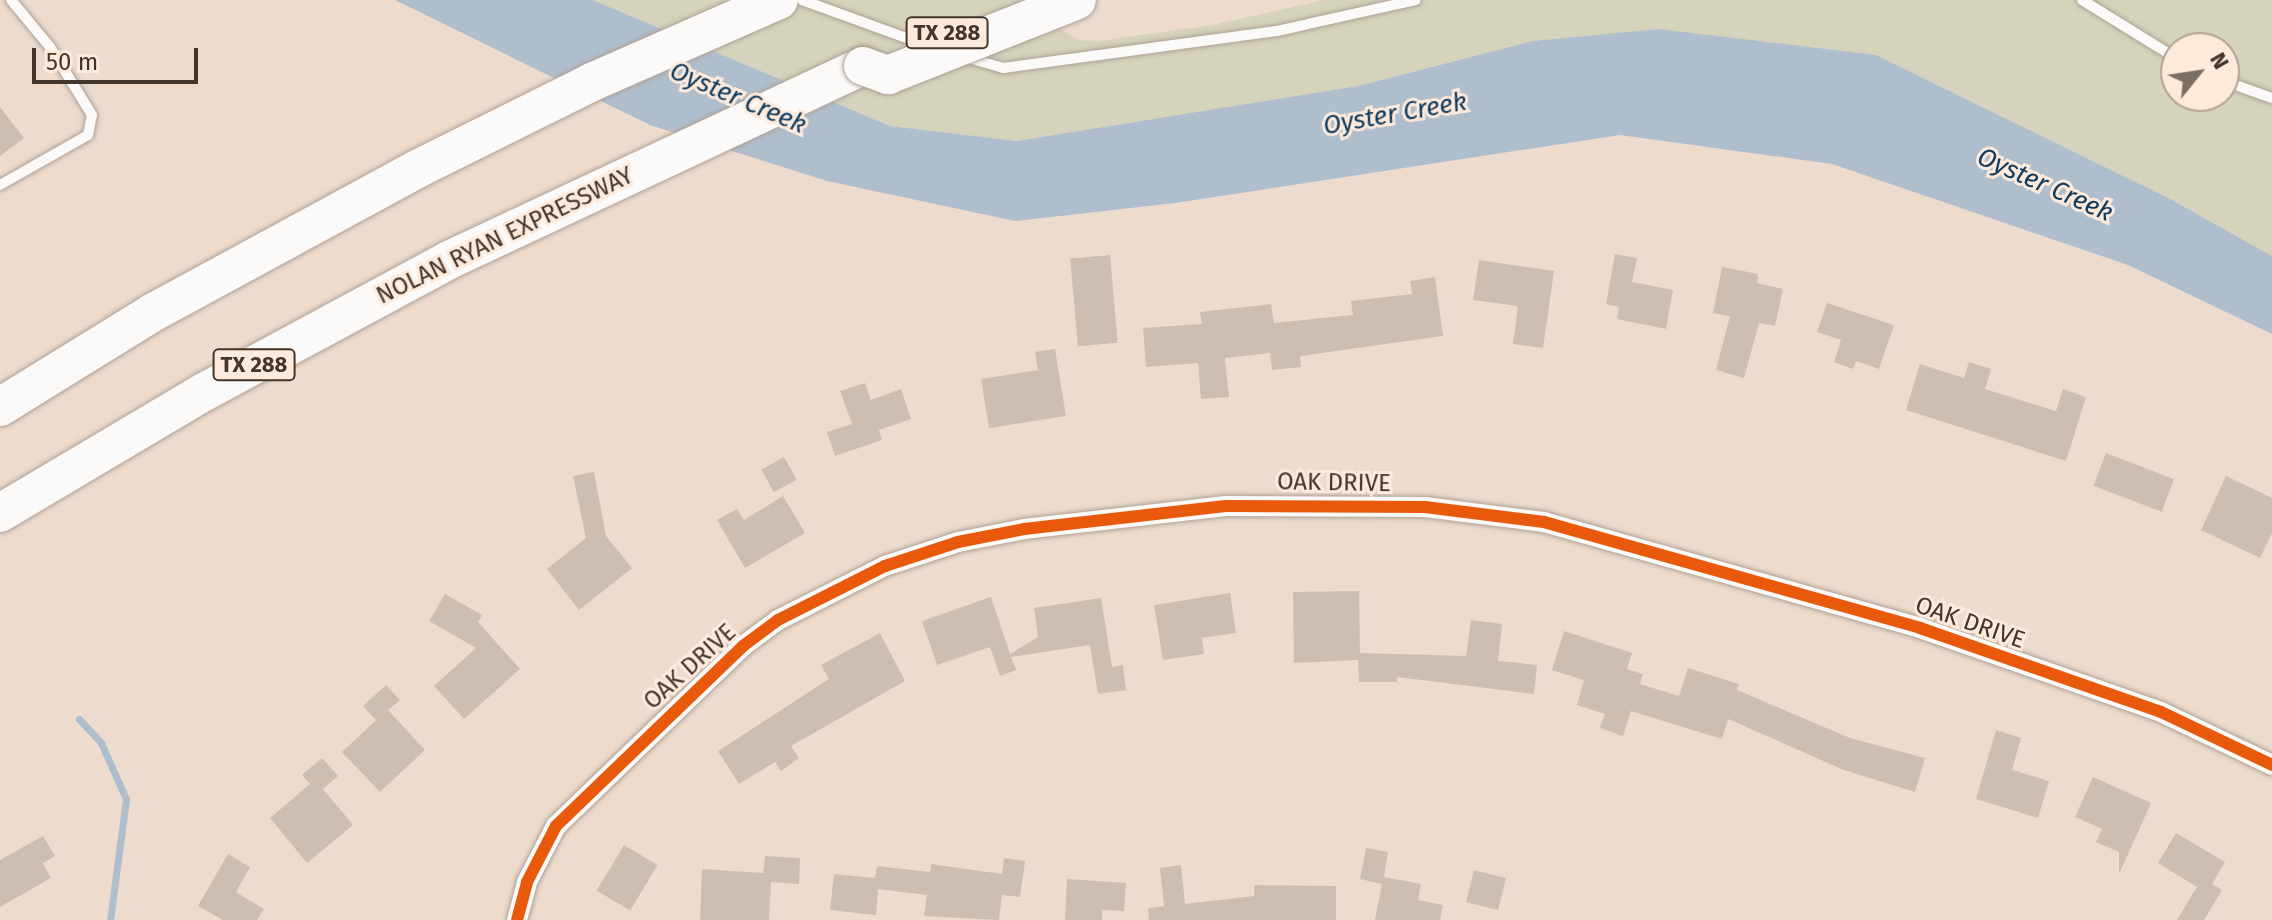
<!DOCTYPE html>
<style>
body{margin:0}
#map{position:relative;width:2272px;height:920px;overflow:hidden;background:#eddbcd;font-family:"Fira Sans",sans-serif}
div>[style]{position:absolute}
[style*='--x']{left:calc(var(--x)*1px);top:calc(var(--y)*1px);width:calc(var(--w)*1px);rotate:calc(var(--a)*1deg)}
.green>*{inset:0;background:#d5d3bb}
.water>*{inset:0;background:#afbecd}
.stream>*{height:7px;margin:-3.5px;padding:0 3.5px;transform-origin:3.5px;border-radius:3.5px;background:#afbecd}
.building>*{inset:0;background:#cdbeb3;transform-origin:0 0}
.roads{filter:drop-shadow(0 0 2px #aea196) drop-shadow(0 0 2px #aea196)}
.lane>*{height:10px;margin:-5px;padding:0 5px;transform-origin:5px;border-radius:5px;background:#fcfaf8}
.street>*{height:20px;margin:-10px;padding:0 10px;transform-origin:10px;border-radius:10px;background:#fcfaf8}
.highway>*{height:38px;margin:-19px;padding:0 19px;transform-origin:19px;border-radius:19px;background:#fcfaf8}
.bridges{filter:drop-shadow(0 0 2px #aea196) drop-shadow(0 0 2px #aea196)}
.highway-bridge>*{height:38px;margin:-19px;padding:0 19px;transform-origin:19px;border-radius:19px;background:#fcfaf8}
.cycleway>*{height:12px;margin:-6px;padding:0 6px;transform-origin:6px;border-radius:6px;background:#e8590c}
span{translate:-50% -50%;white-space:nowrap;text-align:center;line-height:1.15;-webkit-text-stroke:6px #fdeada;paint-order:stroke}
.shield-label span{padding:2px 6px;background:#fdeada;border:2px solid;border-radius:6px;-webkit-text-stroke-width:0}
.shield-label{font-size:22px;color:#42352b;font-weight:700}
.street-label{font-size:24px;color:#42352b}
.water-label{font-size:26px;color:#0f3c62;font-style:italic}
.north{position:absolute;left:2160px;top:32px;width:80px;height:80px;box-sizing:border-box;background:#fdeada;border:2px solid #b2a294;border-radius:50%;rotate:60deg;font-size:22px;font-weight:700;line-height:32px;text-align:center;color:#42352b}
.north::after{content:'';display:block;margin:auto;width:28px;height:36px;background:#7e6f64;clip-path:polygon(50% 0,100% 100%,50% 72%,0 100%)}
.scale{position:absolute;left:32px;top:48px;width:166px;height:36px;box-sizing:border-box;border:4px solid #42352b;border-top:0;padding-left:10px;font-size:24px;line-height:28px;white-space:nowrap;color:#42352b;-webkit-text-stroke:6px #fdeada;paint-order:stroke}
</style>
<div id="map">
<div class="green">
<div style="clip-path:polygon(evenodd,593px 0,1031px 0,1062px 30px,1078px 40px,1099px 41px,1213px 25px,1325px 0,2272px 0,2272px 256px,2172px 200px,1658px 29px,1533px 41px,1358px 86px,1017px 141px,890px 126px,593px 0,2176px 48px,2224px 48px,2224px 96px,2176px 96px,2176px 48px)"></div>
</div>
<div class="water">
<div style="clip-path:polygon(395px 0,593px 0,890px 126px,1017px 141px,1358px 86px,1533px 41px,1658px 29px,1876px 55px,2172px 200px,2272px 256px,2272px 334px,2128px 265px,1832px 164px,1620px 135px,1175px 203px,1015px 221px,827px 181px,650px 125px)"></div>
</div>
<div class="stream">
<div style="--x:79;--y:719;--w:33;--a:47"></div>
<div style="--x:101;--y:743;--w:61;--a:65.9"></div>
<div style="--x:126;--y:799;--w:122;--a:97.5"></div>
</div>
<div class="building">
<div style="clip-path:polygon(0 107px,24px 138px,0 156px)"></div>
<div style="clip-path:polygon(1615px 254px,1637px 258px,1632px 282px,1673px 290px,1666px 329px,1617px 319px,1619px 307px,1606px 304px)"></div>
<div style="left:1110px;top:255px;width:88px;height:40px;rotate:85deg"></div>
<div style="clip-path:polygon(1479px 260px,1554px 271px,1543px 348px,1513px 344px,1518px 306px,1473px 300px)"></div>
<div style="clip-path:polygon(1722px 267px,1758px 274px,1757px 283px,1783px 289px,1775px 326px,1759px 323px,1744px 378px,1716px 370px,1730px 316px,1713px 313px)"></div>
<div style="clip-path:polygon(1435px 277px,1443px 336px,1300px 356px,1301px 367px,1272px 370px,1270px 353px,1225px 358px,1229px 397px,1201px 399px,1198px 363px,1146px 367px,1143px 328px,1202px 324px,1200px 312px,1271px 304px,1274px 323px,1353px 315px,1351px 301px,1412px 294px,1410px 281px)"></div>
<div style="clip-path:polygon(1827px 303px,1894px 325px,1879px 369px,1856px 361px,1853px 369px,1834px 362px,1841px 340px,1817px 332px)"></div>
<div style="clip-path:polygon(1055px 349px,1066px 416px,989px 428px,981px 379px,1038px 370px,1035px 352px)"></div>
<div style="clip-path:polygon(1969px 362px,1991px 369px,1985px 389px,2056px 411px,2063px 389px,2086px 397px,2066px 461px,1906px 410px,1920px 364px,1964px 378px)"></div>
<div style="clip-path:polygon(865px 383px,871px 400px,901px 389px,911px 419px,879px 430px,882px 440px,835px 456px,827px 432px,852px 424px,840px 391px)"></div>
<div style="left:2106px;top:453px;width:73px;height:35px;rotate:21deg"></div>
<div style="left:784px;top:457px;width:26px;height:26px;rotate:61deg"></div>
<div style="clip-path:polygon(594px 472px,606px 536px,632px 568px,579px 610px,547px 569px,586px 538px,573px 476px)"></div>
<div style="clip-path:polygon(2226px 476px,2272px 498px,2272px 533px,2260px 558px,2201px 530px)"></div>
<div style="clip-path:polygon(783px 496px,805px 533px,745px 568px,717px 520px,737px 509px,744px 520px)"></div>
<div style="clip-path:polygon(1359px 591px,1360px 653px,1466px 656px,1471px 620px,1502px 624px,1498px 661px,1537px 665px,1534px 694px,1397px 677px,1397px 682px,1359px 682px,1358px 660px,1294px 663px,1293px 592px)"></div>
<div style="clip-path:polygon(1230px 593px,1236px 633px,1202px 638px,1204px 654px,1163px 660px,1154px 605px)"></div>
<div style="clip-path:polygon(445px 594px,482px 615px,478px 622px,520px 669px,464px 719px,434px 686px,476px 648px,429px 621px)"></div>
<div style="clip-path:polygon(991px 597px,1010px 654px,1038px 637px,1034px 608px,1101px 598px,1112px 667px,1123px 665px,1126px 690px,1098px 694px,1090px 645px,1011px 657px,1016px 670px,1000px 676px,990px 647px,937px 665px,922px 621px)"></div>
<div style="clip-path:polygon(1564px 631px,1632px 653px,1627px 669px,1643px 674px,1640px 684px,1679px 696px,1688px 668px,1739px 684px,1737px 690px,1850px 738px,1925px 758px,1915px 792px,1844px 770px,1728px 719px,1722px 739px,1631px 711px,1623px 736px,1600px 728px,1605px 714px,1577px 705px,1584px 680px,1552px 670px)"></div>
<div style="clip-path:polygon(880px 633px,905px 681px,791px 746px,799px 758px,781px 771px,775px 762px,739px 784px,718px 751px,829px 679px,821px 665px)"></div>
<div style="clip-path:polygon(386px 685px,400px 700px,388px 710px,425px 750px,380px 792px,342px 752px,376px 720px,363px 706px)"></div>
<div style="clip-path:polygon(1996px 730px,2021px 738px,2012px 770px,2049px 781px,2038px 818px,1976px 799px)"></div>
<div style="clip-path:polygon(322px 758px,338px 776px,323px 789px,353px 825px,307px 863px,270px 818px,310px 784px,302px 775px)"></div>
<div style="clip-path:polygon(2093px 777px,2151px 803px,2119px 874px,2119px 852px,2096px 842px,2102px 829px,2075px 817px)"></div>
<div style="clip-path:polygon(2176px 833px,2225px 862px,2212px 884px,2222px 890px,2204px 920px,2177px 920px,2197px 887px,2158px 863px)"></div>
<div style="clip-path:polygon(43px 836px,55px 856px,43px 863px,51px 878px,0 907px,0 860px)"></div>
<div style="left:624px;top:845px;width:39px;height:53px;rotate:31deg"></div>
<div style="clip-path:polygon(1366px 848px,1388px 852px,1384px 877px,1421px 884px,1418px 900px,1443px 905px,1440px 920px,1375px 920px,1382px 884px,1360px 879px)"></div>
<div style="clip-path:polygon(228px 854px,250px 867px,236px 892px,264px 909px,257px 920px,223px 920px,198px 906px)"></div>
<div style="clip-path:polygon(765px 856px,800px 858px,799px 884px,771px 882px,769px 920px,700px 920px,702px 869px,763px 873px)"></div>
<div style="clip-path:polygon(1004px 858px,1025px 861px,1020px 897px,1002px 895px,999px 920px,924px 916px,927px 895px,878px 889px,876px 915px,830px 910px,834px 874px,875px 878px,877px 866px,930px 872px,931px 864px,1002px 874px)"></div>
<div style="clip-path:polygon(1181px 865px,1185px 904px,1254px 896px,1254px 885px,1336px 886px,1336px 920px,1149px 920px,1148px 908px,1164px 906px,1160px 868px)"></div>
<div style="left:1474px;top:870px;width:33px;height:33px;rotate:14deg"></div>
<div style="clip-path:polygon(1067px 879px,1126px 883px,1124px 911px,1102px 910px,1102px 920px,1065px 920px)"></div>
</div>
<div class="roads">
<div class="lane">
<div style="--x:802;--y:0;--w:137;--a:20"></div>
<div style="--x:2082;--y:0;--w:110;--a:31.7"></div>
<div style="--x:965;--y:57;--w:40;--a:16"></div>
<div style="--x:1003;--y:68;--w:276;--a:-7.7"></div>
<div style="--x:1277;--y:31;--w:142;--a:-12.6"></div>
<div style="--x:2224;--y:81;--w:51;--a:19.5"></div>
<div style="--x:0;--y:185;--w:101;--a:-29.6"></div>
<div style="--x:88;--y:135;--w:20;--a:-79"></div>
<div style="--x:92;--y:115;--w:80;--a:-121.7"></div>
<div style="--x:50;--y:47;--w:61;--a:-129.7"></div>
</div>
<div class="street">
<div style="--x:517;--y:920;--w:39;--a:-75"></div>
<div style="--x:527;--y:882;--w:63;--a:-62.6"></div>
<div style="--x:556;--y:826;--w:260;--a:-43.9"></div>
<div style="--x:743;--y:646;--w:44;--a:-36.6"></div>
<div style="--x:778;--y:620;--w:120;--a:-26.8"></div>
<div style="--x:885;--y:566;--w:77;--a:-18.2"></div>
<div style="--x:958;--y:542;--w:67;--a:-11.1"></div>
<div style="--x:1024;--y:529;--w:203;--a:-6.5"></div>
<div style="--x:1226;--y:506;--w:199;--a:0.3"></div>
<div style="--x:1425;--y:507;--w:120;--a:7.2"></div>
<div style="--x:1544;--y:522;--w:391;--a:15.7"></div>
<div style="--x:1920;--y:628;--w:255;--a:19.2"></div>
<div style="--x:2161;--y:712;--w:123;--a:25.5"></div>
</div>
<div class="highway">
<div style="--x:0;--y:407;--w:179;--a:-31.7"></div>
<div style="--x:152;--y:313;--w:304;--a:-28.5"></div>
<div style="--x:419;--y:168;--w:193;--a:-26.4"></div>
<div style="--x:592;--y:82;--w:204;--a:-23.7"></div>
<div style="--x:0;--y:513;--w:237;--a:-30.7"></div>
<div style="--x:204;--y:392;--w:278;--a:-28.3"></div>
<div style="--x:449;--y:260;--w:457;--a:-25.1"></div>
</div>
</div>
<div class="bridges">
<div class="highway-bridge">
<div style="--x:863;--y:66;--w:27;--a:20"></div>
<div style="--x:888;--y:75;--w:203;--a:-21.6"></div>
</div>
</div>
<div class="cycleway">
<div style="--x:517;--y:920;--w:39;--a:-75"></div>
<div style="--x:527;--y:882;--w:63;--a:-62.6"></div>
<div style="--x:556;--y:826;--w:260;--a:-43.9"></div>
<div style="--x:743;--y:646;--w:44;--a:-36.6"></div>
<div style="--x:778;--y:620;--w:120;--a:-26.8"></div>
<div style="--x:885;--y:566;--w:77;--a:-18.2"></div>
<div style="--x:958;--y:542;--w:67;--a:-11.1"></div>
<div style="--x:1024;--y:529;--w:203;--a:-6.5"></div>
<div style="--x:1226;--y:506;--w:199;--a:0.3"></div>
<div style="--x:1425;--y:507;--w:120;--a:7.2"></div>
<div style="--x:1544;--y:522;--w:391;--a:15.7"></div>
<div style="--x:1920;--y:628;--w:255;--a:19.2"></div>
<div style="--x:2161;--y:712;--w:123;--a:25.5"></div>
</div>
<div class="shield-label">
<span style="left:947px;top:33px">TX 288</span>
<span style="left:254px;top:365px">TX 288</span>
</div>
<div class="street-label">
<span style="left:505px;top:236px;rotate:-26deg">NOLAN RYAN EXPRESSWAY</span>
<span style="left:1334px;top:483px;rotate:1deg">OAK DRIVE</span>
<span style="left:1970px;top:623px;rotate:19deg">OAK DRIVE</span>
<span style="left:690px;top:667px;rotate:-42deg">OAK DRIVE</span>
</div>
<div class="water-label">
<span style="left:738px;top:98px;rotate:23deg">Oyster Creek</span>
<span style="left:1395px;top:114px;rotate:-10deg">Oyster Creek</span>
<span style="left:2045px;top:185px;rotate:24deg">Oyster Creek</span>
</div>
<div class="north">N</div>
<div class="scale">50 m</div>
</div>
